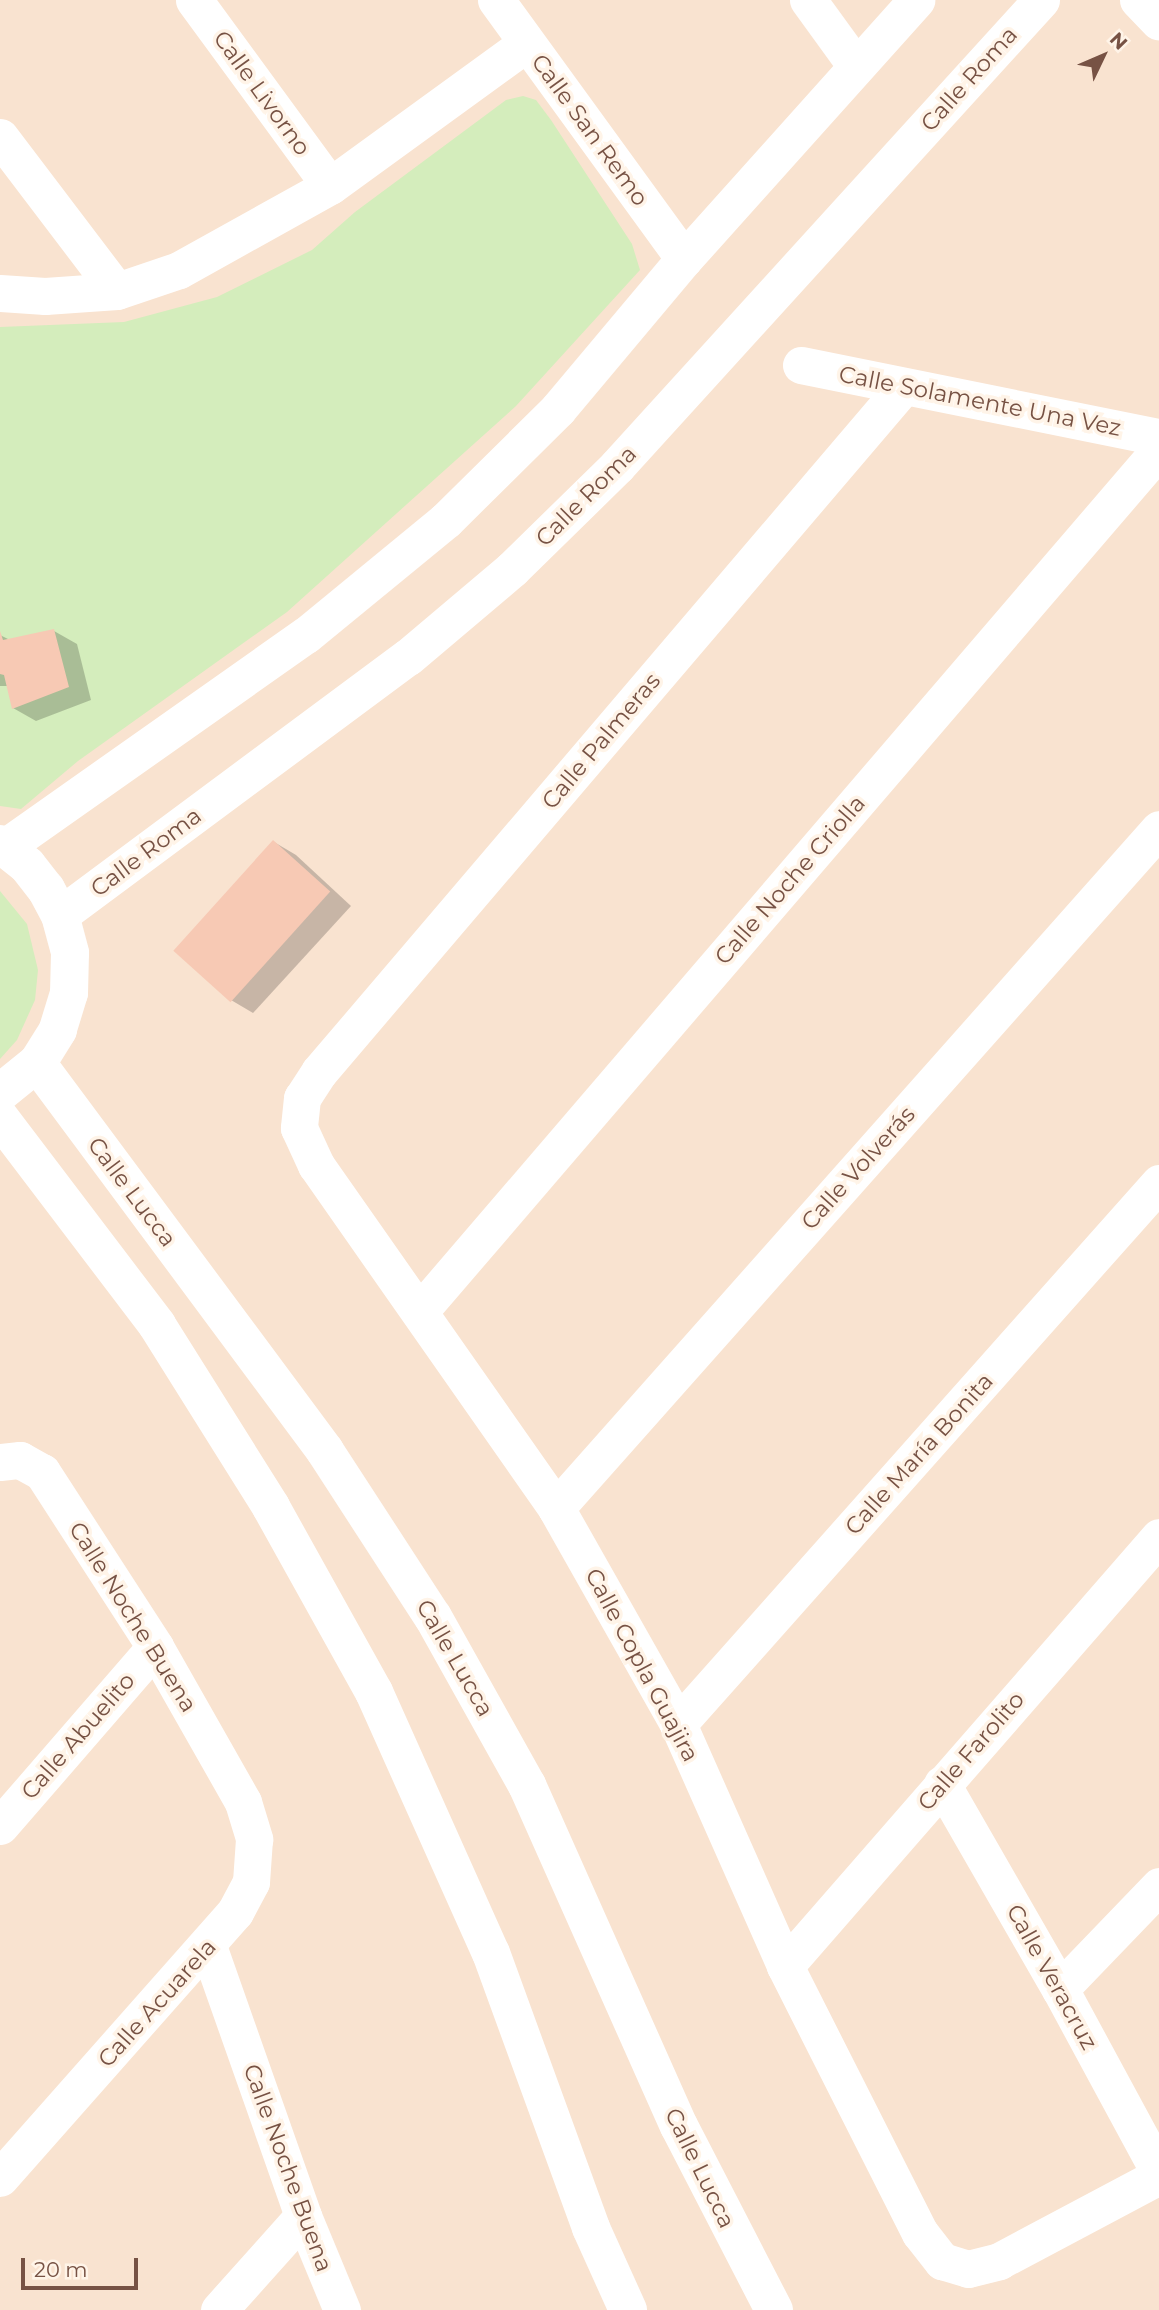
<!DOCTYPE html>
<meta charset="utf-8">
<style>
body{margin:0}
#map{position:relative;width:1159px;height:2310px;overflow:hidden;background:#fff0df;font-family:Montserrat,sans-serif}
div>[style]{position:absolute}
[style*='--x']{left:calc(var(--x)*1px);top:calc(var(--y)*1px);width:calc(var(--w)*1px);rotate:calc(var(--a)*1deg)}
.residential>*{inset:0;background:#f9e3d0;transform-origin:0 0}
.green>*{inset:0;background:#d4edbc}
.shadow>*{inset:0;background:#0003}
.building>*{inset:0;background:#f7c9b4;transform-origin:0 0}
.street>*{height:37px;margin:-18.5px;padding:0 18.5px;transform-origin:18.5px;border-radius:18.5px;background:#fff}
.secondary>*{height:38px;margin:-19px;padding:0 19px;transform-origin:19px;border-radius:19px;background:#fff}
span{translate:-50% -50%;white-space:nowrap;text-align:center;line-height:1.15;-webkit-text-stroke:7px #fff4e8;paint-order:stroke}
.street-label{font-size:23px;color:#775244}
.north{position:absolute;left:1068px;top:21px;width:70px;height:70px;-webkit-text-stroke:5px #fff4e8;paint-order:stroke;rotate:46deg;font-size:19px;font-weight:700;line-height:28px;text-align:center;color:#775244}
.north::after{content:'';display:block;margin:auto;width:24px;height:32px;background:#775244;clip-path:polygon(50% 0,100% 100%,50% 72%,0 100%)}
.scale{position:absolute;left:21px;top:2258px;width:117px;height:32px;box-sizing:border-box;border:4px solid #775244;border-top:0;padding-left:9px;font-size:21px;line-height:24px;white-space:nowrap;color:#775244;-webkit-text-stroke:5px #fff4e8;paint-order:stroke}
</style>
<div id="map">
<div class="residential">
<div style="left:0;top:0;width:1159px;height:2310px"></div>
</div>
<div class="green">
<div style="clip-path:polygon(523px 96px,536px 100px,551px 120px,632px 244px,640px 270px,516px 406px,287px 612px,78px 761px,21px 809px,0 806px,0 327px,124px 322px,217px 297px,312px 250px,355px 212px,506px 100px)"></div>
<div style="clip-path:polygon(0 891px,27px 924px,38px 970px,35px 1000px,17px 1040px,0 1059px)"></div>
</div>
<div class="shadow">
<div style="clip-path:polygon(54px 631px,77px 644px,91px 700px,36px 721px,13px 708px,8px 686px,0 686px,0 635px,10px 640px)"></div>
<div style="clip-path:polygon(274px 842px,296px 855px,351px 906px,253px 1013px,231px 1000px,176px 950px)"></div>
</div>
<div class="building">
<div style="clip-path:polygon(54px 629px,69px 687px,12px 709px,4px 675px,0 674px,0 631px,3px 640px)"></div>
<div style="left:273px;top:840px;width:77px;height:149px;rotate:42deg"></div>
</div>
<div class="street">
<div style="--x:194;--y:0;--w:230;--a:53.8"></div>
<div style="--x:496;--y:0;--w:320;--a:54"></div>
<div style="--x:808;--y:0;--w:82;--a:54"></div>
<div style="--x:1138;--y:0;--w:30;--a:46"></div>
<div style="--x:0;--y:137;--w:193;--a:52.8"></div>
<div style="--x:0;--y:293;--w:45;--a:3.8"></div>
<div style="--x:45;--y:296;--w:72;--a:-4"></div>
<div style="--x:117;--y:291;--w:65;--a:-18.7"></div>
<div style="--x:179;--y:270;--w:173;--a:-29.1"></div>
<div style="--x:330;--y:186;--w:243;--a:-36"></div>
<div style="--x:801;--y:365;--w:365;--a:11.4"></div>
<div style="--x:903;--y:387;--w:900;--a:130.45"></div>
<div style="--x:319;--y:1072;--w:31;--a:123"></div>
<div style="--x:302;--y:1098;--w:30;--a:96"></div>
<div style="--x:299;--y:1128;--w:41;--a:65.3"></div>
<div style="--x:316;--y:1165;--w:419;--a:55"></div>
<div style="--x:556;--y:1508;--w:248;--a:60.5"></div>
<div style="--x:678;--y:1724;--w:265;--a:66.1"></div>
<div style="--x:785;--y:1966;--w:299;--a:63.2"></div>
<div style="--x:920;--y:2233;--w:36;--a:52"></div>
<div style="--x:942;--y:2261;--w:27;--a:17"></div>
<div style="--x:968;--y:2269;--w:32;--a:-14"></div>
<div style="--x:999;--y:2261;--w:181;--a:-28"></div>
<div style="--x:5;--y:847;--w:368;--a:-35.2"></div>
<div style="--x:306;--y:635;--w:181;--a:-39.4"></div>
<div style="--x:446;--y:520;--w:158;--a:-44.7"></div>
<div style="--x:558;--y:409;--w:196;--a:-50"></div>
<div style="--x:684;--y:259;--w:348;--a:-48.1"></div>
<div style="--x:60;--y:915;--w:433;--a:-36.6"></div>
<div style="--x:408;--y:657;--w:136;--a:-40.2"></div>
<div style="--x:512;--y:569;--w:147;--a:-44.4"></div>
<div style="--x:617;--y:466;--w:630;--a:-47.7"></div>
<div style="--x:420;--y:1311;--w:1135;--a:-49.36"></div>
<div style="--x:0;--y:1462;--w:20;--a:-6"></div>
<div style="--x:20;--y:1460;--w:25;--a:29"></div>
<div style="--x:42;--y:1472;--w:208;--a:57.1"></div>
<div style="--x:155;--y:1647;--w:178;--a:60.4"></div>
<div style="--x:243;--y:1802;--w:39;--a:73"></div>
<div style="--x:254;--y:1839;--w:43;--a:94"></div>
<div style="--x:251;--y:1882;--w:34;--a:118"></div>
<div style="--x:235;--y:1912;--w:355;--a:131.5"></div>
<div style="--x:556;--y:1508;--w:908;--a:-48.39"></div>
<div style="--x:678;--y:1724;--w:724;--a:-48.36"></div>
<div style="--x:942;--y:1784;--w:237;--a:60.1"></div>
<div style="--x:1060;--y:1989;--w:208;--a:61.6"></div>
<div style="--x:0;--y:1826;--w:237;--a:-49.1"></div>
<div style="--x:208;--y:1946;--w:286;--a:70.6"></div>
<div style="--x:303;--y:2216;--w:102;--a:67.5"></div>
<div style="--x:785;--y:1966;--w:569;--a:-48.92"></div>
<div style="--x:1060;--y:1989;--w:143;--a:-46.1"></div>
<div style="--x:219;--y:2310;--w:126;--a:-48.2"></div>
</div>
<div class="secondary">
<div style="--x:0;--y:844;--w:34;--a:38"></div>
<div style="--x:27;--y:865;--w:31;--a:52"></div>
<div style="--x:46;--y:889;--w:30;--a:62"></div>
<div style="--x:60;--y:915;--w:39;--a:75"></div>
<div style="--x:70;--y:953;--w:40;--a:91.4"></div>
<div style="--x:69;--y:993;--w:39;--a:107"></div>
<div style="--x:58;--y:1030;--w:39;--a:122"></div>
<div style="--x:37;--y:1063;--w:48;--a:141"></div>
<div style="--x:37;--y:1063;--w:483;--a:53.4"></div>
<div style="--x:325;--y:1451;--w:198;--a:57"></div>
<div style="--x:433;--y:1617;--w:193;--a:60.8"></div>
<div style="--x:527;--y:1785;--w:373;--a:66"></div>
<div style="--x:679;--y:2126;--w:207;--a:62.7"></div>
<div style="--x:0;--y:1118;--w:260;--a:52.8"></div>
<div style="--x:157;--y:1325;--w:215;--a:57.9"></div>
<div style="--x:271;--y:1507;--w:212;--a:60.9"></div>
<div style="--x:374;--y:1692;--w:286;--a:65.9"></div>
<div style="--x:491;--y:1953;--w:293;--a:70"></div>
<div style="--x:591;--y:2228;--w:90;--a:65.7"></div>
</div>
<div class="street-label">
<span style="left:969px;top:79px;rotate:-48deg">Calle Roma</span>
<span style="left:262px;top:93px;rotate:54deg">Calle Livorno</span>
<span style="left:590px;top:130px;rotate:54deg">Calle San Remo</span>
<span style="left:980px;top:401px;rotate:11deg">Calle Solamente Una Vez</span>
<span style="left:586px;top:496px;rotate:-45deg">Calle Roma</span>
<span style="left:601px;top:741px;rotate:-50deg">Calle Palmeras</span>
<span style="left:146px;top:852px;rotate:-37deg">Calle Roma</span>
<span style="left:790px;top:880px;rotate:-49deg">Calle Noche Criolla</span>
<span style="left:858px;top:1168px;rotate:-48deg">Calle Volverás</span>
<span style="left:132px;top:1192px;rotate:53deg">Calle Lucca</span>
<span style="left:919px;top:1454px;rotate:-48deg">Calle María Bonita</span>
<span style="left:133px;top:1617px;rotate:58deg">Calle Noche Buena</span>
<span style="left:455px;top:1658px;rotate:60deg">Calle Lucca</span>
<span style="left:642px;top:1665px;rotate:62deg">Calle Copla Guajira</span>
<span style="left:78px;top:1736px;rotate:-49deg">Calle Abuelito</span>
<span style="left:971px;top:1751px;rotate:-49deg">Calle Farolito</span>
<span style="left:1052px;top:1977px;rotate:61deg">Calle Veracruz</span>
<span style="left:157px;top:2003px;rotate:-48deg">Calle Acuarela</span>
<span style="left:288px;top:2168px;rotate:70deg">Calle Noche Buena</span>
<span style="left:700px;top:2168px;rotate:64deg">Calle Lucca</span>
</div>
<div class="north">N</div>
<div class="scale">20 m</div>
</div>
